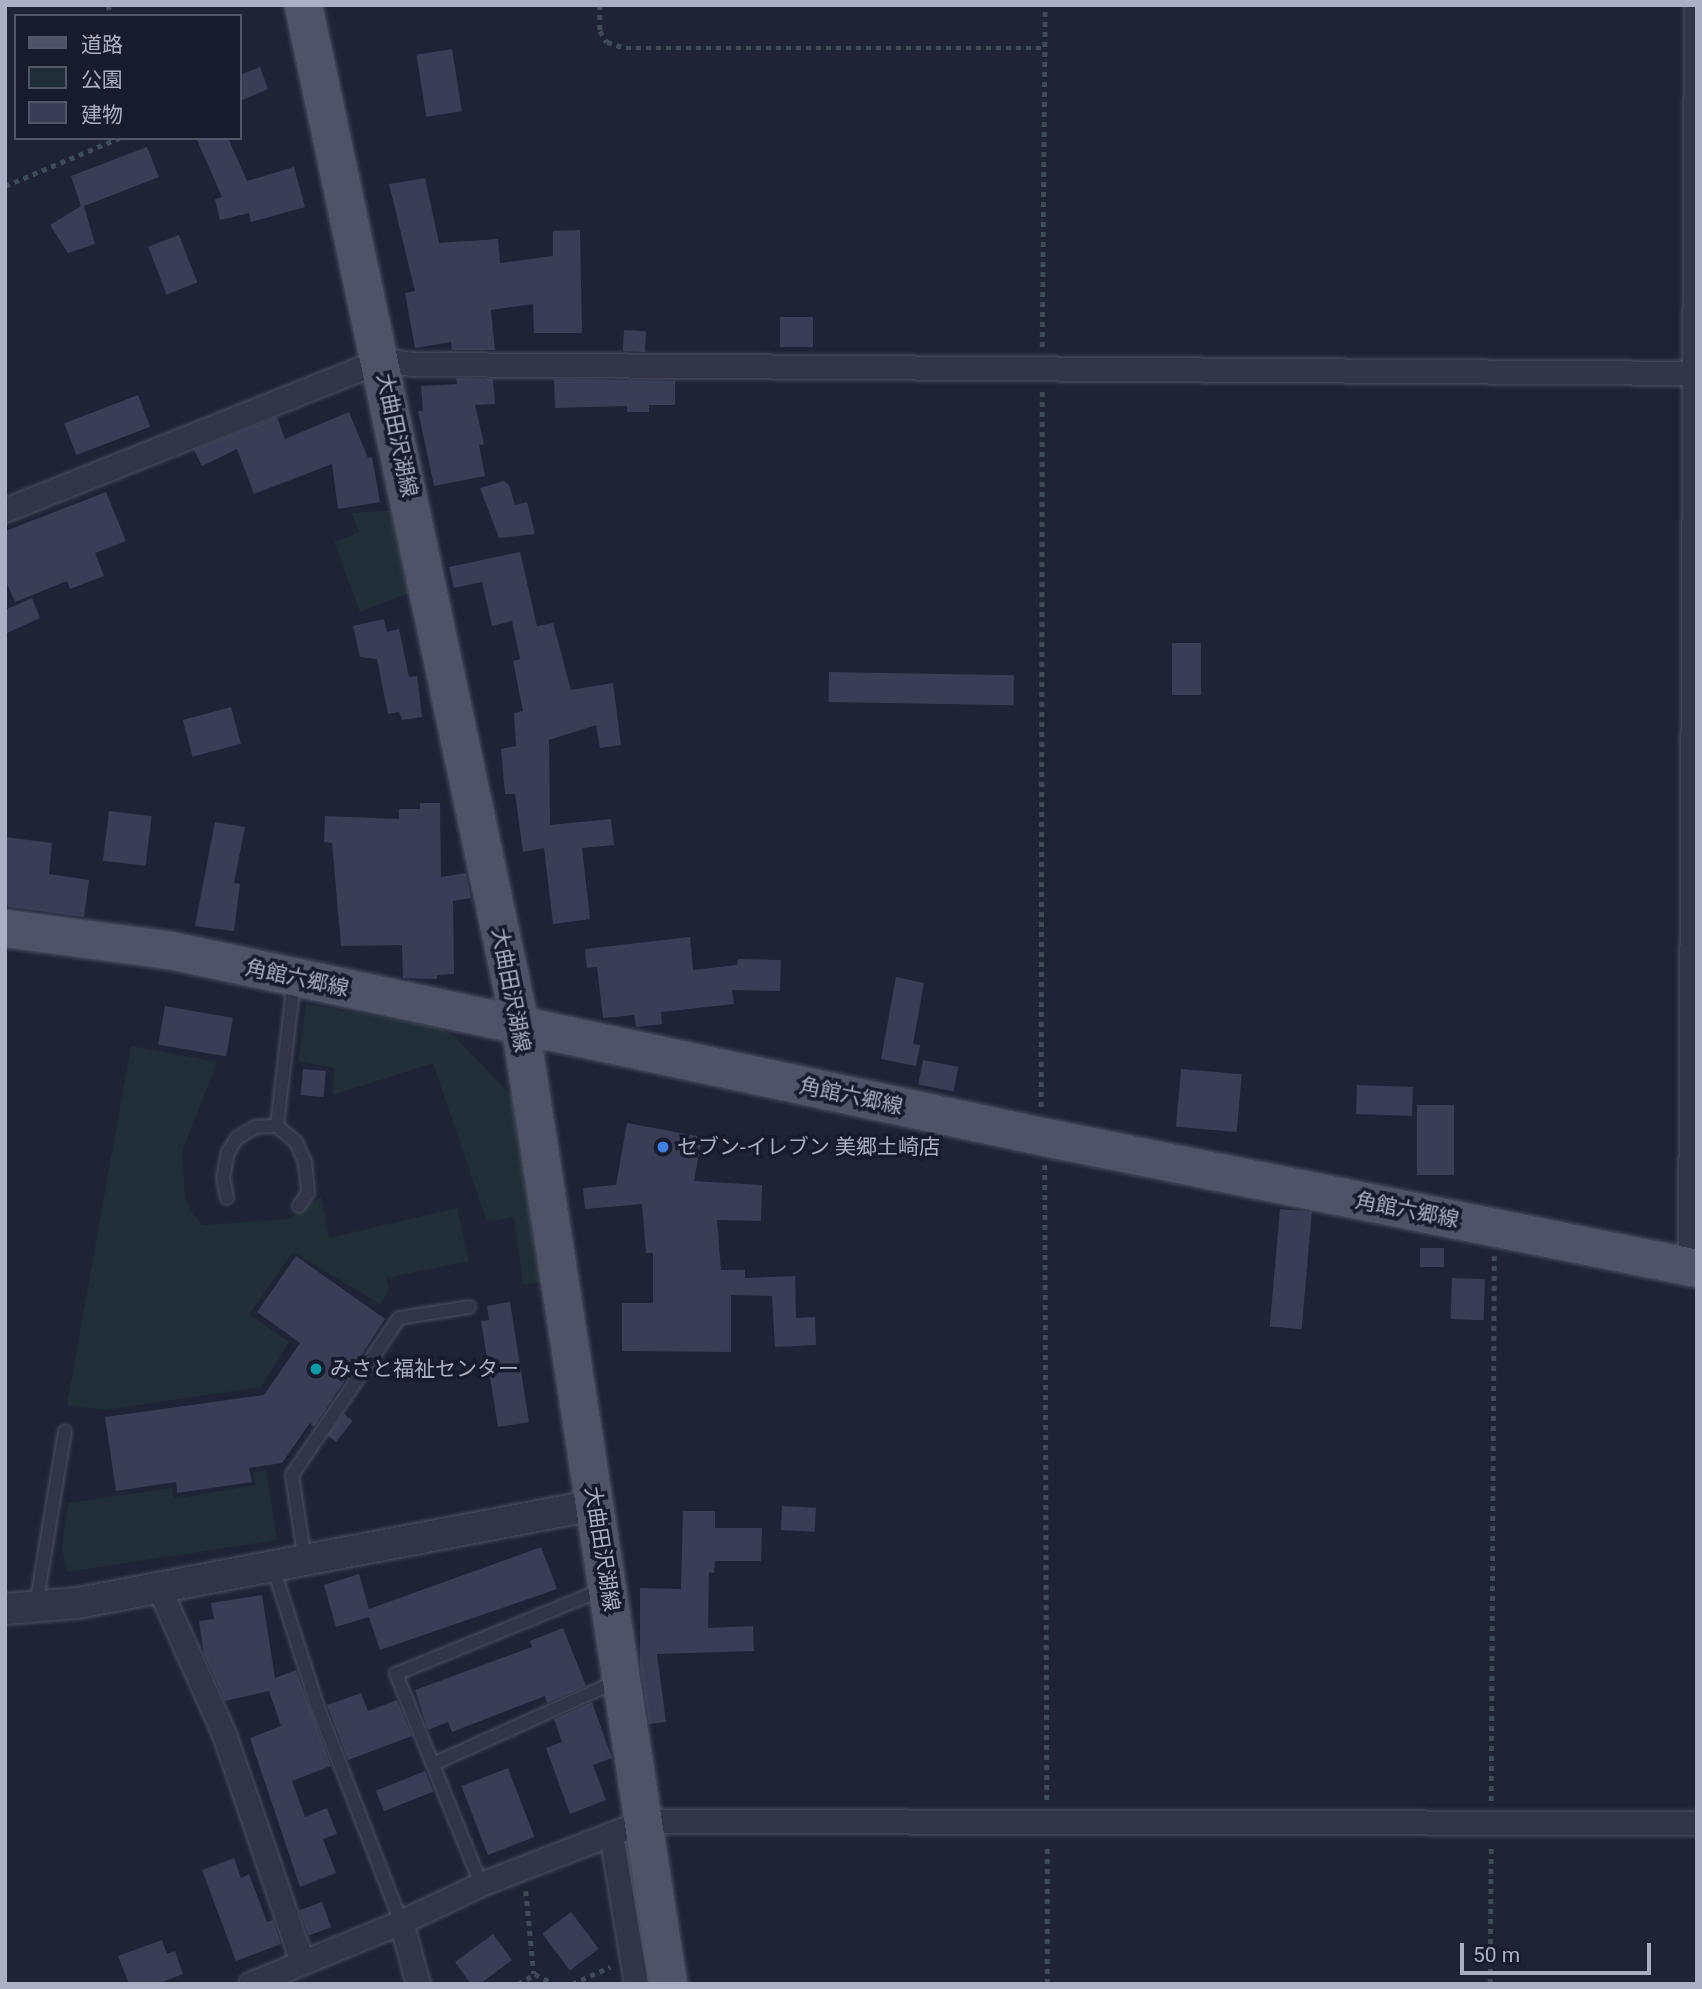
<!DOCTYPE html>
<meta charset="utf-8">
<style>
body{margin:0}
#map{position:relative;width:1702px;height:1989px;overflow:hidden;background:#1e2336;font-family:Roboto,"Noto Sans JP",sans-serif}
div>[style]{position:absolute}
[style*='--x']{left:calc(var(--x)*1px);top:calc(var(--y)*1px);width:calc(var(--w)*1px);rotate:calc(var(--a)*1deg)}
.green>*{inset:0;background:#202f37}
.building>*{inset:0;background:#393e56;transform-origin:0 0}
.path>*{height:4.5px;margin-top:-2.25px;transform-origin:0;background:repeating-linear-gradient(90deg,#3d4c55 0 5px,transparent 0 10px)}
.roads{filter:drop-shadow(0 0 2px #4c5062) drop-shadow(0 0 2px #4c5062)}
.service>*{height:12px;margin:-6px;padding:0 6px;transform-origin:6px;border-radius:6px;background:#323547}
.minor>*{height:23px;margin:-11.5px;padding:0 11.5px;transform-origin:11.5px;border-radius:11.5px;background:#323547}
.tertiary>*{height:30px;margin:-15px;padding:0 15px;transform-origin:15px;border-radius:15px;background:#323547}
.primary>*{height:37px;margin:-18.5px;padding:0 18.5px;transform-origin:18.5px;border-radius:18.5px;background:#4f5367}
.dots>*{width:19px;height:19px;translate:-50% -50%;box-sizing:border-box;border:4px solid #171b2b;border-radius:50%}
span{translate:-50% -50%;white-space:nowrap;text-align:center;line-height:1.15;-webkit-text-stroke:7px #171b2b;paint-order:stroke}
.street-label{font-size:21px;color:#abafc4}
.poi-label{font-size:21px;color:#abafc4}
.left{translate:0 -50%;text-align:left}
.frame{position:absolute;inset:0;border:7px solid #abafc4;pointer-events:none}
.legend{position:absolute;left:14px;top:14px;width:228px;height:126px;box-sizing:border-box;background:#171b2b;border:2px solid #525668;margin:0;padding:9px 12px;list-style:none;font-size:21px;color:#abafc4}
.legend li{display:flex;align-items:center;gap:14px;height:35px}
.legend b{width:35px;border:2px solid #525668}
.scale{position:absolute;left:1460px;top:1943px;width:191px;height:32px;box-sizing:border-box;border:4px solid #abafc4;border-top:0;padding-left:9px;font-size:21px;line-height:24px;white-space:nowrap;color:#abafc4;-webkit-text-stroke:5px #171b2b;paint-order:stroke}
</style>
<div id="map">
<div class="green">
<div style="clip-path:polygon(393px 510px,409px 593px,360px 612px,334px 542px,359px 532px,352px 513px)"></div>
<div style="clip-path:polygon(306px 1004px,437px 1027px,455px 1037px,512px 1096px,543px 1282px,523px 1285px,514px 1217px,487px 1222px,433px 1063px,333px 1095px,334px 1068px,298px 1061px)"></div>
<div style="clip-path:polygon(131px 1046px,217px 1062px,182px 1151px,185px 1197px,190px 1211px,203px 1225px,289px 1219px,321px 1197px,329px 1238px,457px 1208px,469px 1261px,386px 1278px,389px 1290px,380px 1304px,293px 1252px,249px 1314px,289px 1342px,261px 1387px,105px 1410px,67px 1405px)"></div>
<div style="clip-path:polygon(266px 1470px,277px 1540px,67px 1572px,62px 1548px,68px 1503px,172px 1488px,174px 1499px,255px 1485px,253px 1472px)"></div>
</div>
<div class="building">
<div style="left:452px;top:49px;width:63px;height:36px;rotate:81deg"></div>
<div style="clip-path:polygon(260px 67px,268px 89px,240px 101px,240px 75px)"></div>
<div style="clip-path:polygon(196px 138px,228px 138px,247px 181px,294px 167px,305px 207px,251px 222px,249px 213px,220px 220px,215px 199px,222px 197px)"></div>
<div style="clip-path:polygon(147px 147px,159px 177px,84px 206px,95px 244px,68px 253px,50px 225px,81px 206px,71px 176px)"></div>
<div style="clip-path:polygon(425px 178px,439px 243px,498px 239px,500px 263px,553px 256px,553px 231px,580px 230px,582px 333px,534px 333px,533px 304px,491px 310px,495px 350px,452px 350px,451px 342px,415px 348px,405px 293px,415px 291px,389px 184px)"></div>
<div style="left:179px;top:235px;width:51px;height:33px;rotate:69deg"></div>
<div style="left:780px;top:317px;width:33px;height:30px"></div>
<div style="left:624px;top:330px;width:22px;height:21px;rotate:3deg"></div>
<div style="clip-path:polygon(456px 378px,493px 379px,495px 404px,475px 405px,484px 444px,479px 445px,485px 476px,434px 486px,418px 411px,423px 411px,421px 386px,457px 384px)"></div>
<div style="clip-path:polygon(554px 379px,675px 381px,675px 405px,649px 405px,649px 412px,627px 412px,627px 406px,555px 408px)"></div>
<div style="left:138px;top:395px;width:34px;height:79px;rotate:69deg"></div>
<div style="clip-path:polygon(349px 412px,368px 458px,372px 457px,380px 502px,338px 509px,332px 464px,254px 494px,237px 449px,202px 466px,194px 450px,277px 417px,285px 439px)"></div>
<div style="clip-path:polygon(504px 481px,509px 485px,515px 505px,527px 502px,535px 534px,499px 538px,480px 488px)"></div>
<div style="clip-path:polygon(106px 492px,126px 541px,95px 553px,104px 576px,70px 589px,67px 581px,15px 602px,5px 579px,5px 531px)"></div>
<div style="clip-path:polygon(520px 552px,537px 626px,553px 623px,571px 690px,613px 683px,621px 745px,600px 748px,596px 725px,549px 740px,550px 825px,611px 819px,614px 845px,582px 848px,590px 919px,553px 924px,544px 848px,523px 852px,515px 794px,505px 794px,501px 749px,516px 746px,514px 713px,523px 711px,513px 661px,520px 659px,512px 621px,492px 626px,482px 582px,454px 588px,449px 567px)"></div>
<div style="clip-path:polygon(32px 598px,40px 618px,5px 634px,5px 610px)"></div>
<div style="clip-path:polygon(384px 619px,387px 632px,399px 629px,409px 677px,417px 676px,422px 717px,402px 720px,399px 712px,388px 714px,377px 659px,360px 657px,353px 626px)"></div>
<div style="left:1172px;top:643px;width:29px;height:52px"></div>
<div style="left:829px;top:672px;width:185px;height:30px;rotate:1deg"></div>
<div style="left:231px;top:707px;width:38px;height:50px;rotate:75deg"></div>
<div style="clip-path:polygon(420px 803px,440px 803px,441px 877px,466px 873px,471px 898px,453px 901px,454px 974px,437px 975px,437px 979px,403px 978px,402px 945px,341px 946px,332px 843px,324px 842px,325px 816px,399px 819px,399px 809px,420px 809px)"></div>
<div style="left:109px;top:811px;width:43px;height:50px;rotate:7deg"></div>
<div style="clip-path:polygon(215px 822px,245px 827px,234px 883px,240px 884px,234px 931px,195px 926px)"></div>
<div style="clip-path:polygon(5px 837px,52px 843px,49px 874px,89px 880px,84px 917px,9px 907px,5px 902px)"></div>
<div style="clip-path:polygon(690px 937px,693px 970px,737px 965px,738px 959px,781px 960px,780px 991px,732px 990px,734px 1004px,661px 1012px,662px 1024px,636px 1027px,634px 1015px,603px 1018px,597px 967px,587px 968px,585px 949px)"></div>
<div style="clip-path:polygon(896px 977px,924px 983px,913px 1044px,920px 1045px,916px 1066px,881px 1059px)"></div>
<div style="left:165px;top:1006px;width:69px;height:39px;rotate:10deg"></div>
<div style="left:923px;top:1060px;width:36px;height:25px;rotate:11deg"></div>
<div style="left:303px;top:1069px;width:23px;height:26px;rotate:5deg"></div>
<div style="left:1181px;top:1069px;width:61px;height:58px;rotate:5deg"></div>
<div style="left:1357px;top:1085px;width:56px;height:29px;rotate:2deg"></div>
<div style="left:1417px;top:1105px;width:37px;height:70px"></div>
<div style="clip-path:polygon(627px 1123px,702px 1137px,694px 1181px,762px 1185px,761px 1221px,717px 1220px,721px 1270px,745px 1270px,745px 1278px,795px 1276px,796px 1318px,815px 1317px,816px 1345px,775px 1347px,772px 1296px,731px 1295px,731px 1352px,622px 1351px,622px 1303px,653px 1303px,653px 1253px,646px 1253px,642px 1204px,585px 1209px,583px 1188px,616px 1185px)"></div>
<div style="left:1280px;top:1209px;width:32px;height:118px;rotate:5deg"></div>
<div style="left:1420px;top:1248px;width:24px;height:19px"></div>
<div style="clip-path:polygon(296px 1256px,385px 1319px,314px 1427px,310px 1423px,282px 1463px,249px 1468px,252px 1482px,177px 1493px,176px 1482px,116px 1491px,105px 1417px,264px 1395px,300px 1343px,257px 1312px)"></div>
<div style="left:1452px;top:1278px;width:33px;height:41px;rotate:2deg"></div>
<div style="clip-path:polygon(510px 1302px,529px 1422px,498px 1427px,481px 1321px,489px 1320px,487px 1306px)"></div>
<div style="left:344px;top:1414px;width:11px;height:27px;rotate:38deg"></div>
<div style="left:782px;top:1506px;width:34px;height:24px;rotate:3deg"></div>
<div style="clip-path:polygon(683px 1511px,715px 1511px,715px 1528px,762px 1528px,761px 1561px,715px 1561px,714px 1573px,709px 1572px,708px 1628px,753px 1626px,754px 1651px,657px 1654px,666px 1722px,649px 1724px,640px 1665px,640px 1588px,681px 1589px)"></div>
<div style="clip-path:polygon(541px 1547px,557px 1589px,380px 1650px,369px 1617px,336px 1627px,324px 1585px,359px 1574px,369px 1609px)"></div>
<div style="clip-path:polygon(262px 1595px,275px 1678px,296px 1670px,331px 1766px,292px 1781px,305px 1817px,327px 1808px,337px 1834px,323px 1839px,336px 1873px,300px 1887px,250px 1738px,281px 1726px,269px 1691px,225px 1701px,204px 1654px,199px 1621px,214px 1619px,211px 1603px)"></div>
<div style="clip-path:polygon(563px 1628px,586px 1686px,547px 1703px,545px 1696px,452px 1732px,448px 1722px,428px 1730px,415px 1690px,532px 1647px,530px 1641px)"></div>
<div style="clip-path:polygon(361px 1693px,368px 1711px,397px 1700px,412px 1736px,348px 1760px,327px 1705px)"></div>
<div style="clip-path:polygon(592px 1702px,612px 1758px,593px 1765px,606px 1800px,570px 1814px,546px 1748px,562px 1742px,554px 1719px)"></div>
<div style="left:508px;top:1768px;width:74px;height:50px;rotate:69deg"></div>
<div style="left:425px;top:1771px;width:22px;height:53px;rotate:68deg"></div>
<div style="clip-path:polygon(234px 1858px,241px 1878px,249px 1874px,267px 1922px,273px 1920px,281px 1944px,236px 1961px,202px 1870px)"></div>
<div style="left:322px;top:1902px;width:27px;height:24px;rotate:70deg"></div>
<div style="left:571px;top:1912px;width:46px;height:36px;rotate:53deg"></div>
<div style="clip-path:polygon(493px 1934px,512px 1960px,480px 1984px,471px 1984px,455px 1962px)"></div>
<div style="clip-path:polygon(162px 1940px,167px 1954px,175px 1951px,183px 1974px,157px 1984px,129px 1984px,118px 1956px)"></div>
</div>
<div class="path">
<div style="--x:108;--y:5;--w:12;--a:70"></div>
<div style="--x:600;--y:5;--w:26;--a:90"></div>
<div style="--x:600;--y:31;--w:13;--a:58"></div>
<div style="--x:607;--y:42;--w:20;--a:18"></div>
<div style="--x:626;--y:48;--w:419;--a:0"></div>
<div style="--x:5;--y:186;--w:124;--a:-22.8"></div>
<div style="--x:1042;--y:347;--w:342;--a:-89.5"></div>
<div style="--x:1041;--y:1107;--w:716;--a:-89.92"></div>
<div style="--x:1045;--y:1165;--w:636;--a:89.82"></div>
<div style="--x:1491;--y:1801;--w:545;--a:-89.68"></div>
<div style="--x:526;--y:1891;--w:83;--a:84.5"></div>
<div style="--x:518;--y:1984;--w:20;--a:-30"></div>
<div style="--x:535;--y:1974;--w:22;--a:27"></div>
<div style="--x:572;--y:1984;--w:42;--a:-24.1"></div>
<div style="--x:1047;--y:1984;--w:140;--a:-90"></div>
<div style="--x:1490;--y:1984;--w:140;--a:-89.6"></div>
</div>
<div class="roads">
<div class="service">
<div style="--x:294;--y:981;--w:146;--a:96.7"></div>
<div style="--x:277;--y:1126;--w:25;--a:40"></div>
<div style="--x:296;--y:1142;--w:22;--a:66"></div>
<div style="--x:305;--y:1162;--w:31;--a:84"></div>
<div style="--x:308;--y:1193;--w:16;--a:125"></div>
<div style="--x:227;--y:1198;--w:20;--a:-101"></div>
<div style="--x:223;--y:1178;--w:26;--a:-79"></div>
<div style="--x:228;--y:1152;--w:17;--a:-57"></div>
<div style="--x:237;--y:1138;--w:21;--a:-31"></div>
<div style="--x:255;--y:1127;--w:22;--a:-3"></div>
<div style="--x:305;--y:1560;--w:86;--a:-98.7"></div>
<div style="--x:292;--y:1475;--w:190;--a:-55.7"></div>
<div style="--x:399;--y:1318;--w:71;--a:-8.9"></div>
<div style="--x:273;--y:1567;--w:145;--a:72.3"></div>
<div style="--x:317;--y:1705;--w:233;--a:68.8"></div>
<div style="--x:36;--y:1606;--w:177;--a:-80.6"></div>
<div style="--x:433;--y:1764;--w:203;--a:-24.2"></div>
<div style="--x:481;--y:1884;--w:227;--a:-112"></div>
<div style="--x:396;--y:1674;--w:225;--a:-22.2"></div>
</div>
<div class="minor">
<div style="--x:5;--y:510;--w:405;--a:-21.7"></div>
<div style="--x:381;--y:360;--w:32;--a:7"></div>
<div style="--x:413;--y:364;--w:1284;--a:0.4"></div>
<div style="--x:1690;--y:1267;--w:1262;--a:-89.73"></div>
<div style="--x:159;--y:1588;--w:160;--a:66"></div>
<div style="--x:224;--y:1734;--w:241;--a:71.1"></div>
<div style="--x:611;--y:1834;--w:152;--a:80.5"></div>
<div style="--x:401;--y:1922;--w:64;--a:74.7"></div>
<div style="--x:250;--y:1984;--w:163;--a:-22.3"></div>
<div style="--x:401;--y:1922;--w:89;--a:-25.4"></div>
<div style="--x:481;--y:1884;--w:175;--a:-21.1"></div>
<div style="--x:644;--y:1821;--w:1053;--a:0.11"></div>
</div>
<div class="tertiary">
<div style="--x:5;--y:1609;--w:73;--a:-4.7"></div>
<div style="--x:78;--y:1603;--w:526;--a:-10.73"></div>
</div>
<div class="primary">
<div style="--x:303;--y:5;--w:1044;--a:78"></div>
<div style="--x:520;--y:1026;--w:969;--a:81.22"></div>
<div style="--x:5;--y:928;--w:166;--a:7.6"></div>
<div style="--x:170;--y:950;--w:895;--a:12.06"></div>
<div style="--x:1045;--y:1137;--w:665;--a:11.36"></div>
</div>
</div>
<div class="dots">
<div style="left:663px;top:1147px;background:#3f7fe0"></div>
<div style="left:316px;top:1369px;background:#0f9aa8"></div>
</div>
<div class="street-label">
<span style="left:397px;top:435px;rotate:78deg">大曲田沢湖線</span>
<span style="left:297px;top:978px;rotate:12deg">角館六郷線</span>
<span style="left:511px;top:990px;rotate:79deg">大曲田沢湖線</span>
<span style="left:851px;top:1096px;rotate:12deg">角館六郷線</span>
<span style="left:1407px;top:1210px;rotate:11deg">角館六郷線</span>
<span style="left:602px;top:1549px;rotate:81deg">大曲田沢湖線</span>
</div>
<div class="poi-label">
<span class="left" style="left:677px;top:1147px">セブン-イレブン 美郷土崎店</span>
<span class="left" style="left:330px;top:1369px">みさと福祉センター</span>
</div>
<div class="frame"></div>
<ul class="legend">
<li><b style="height:9px;background:#4f5367"></b>道路</li>
<li><b style="height:19px;background:#202f37"></b>公園</li>
<li><b style="height:19px;background:#393e56"></b>建物</li>
</ul>
<div class="scale">50 m</div>
</div>
